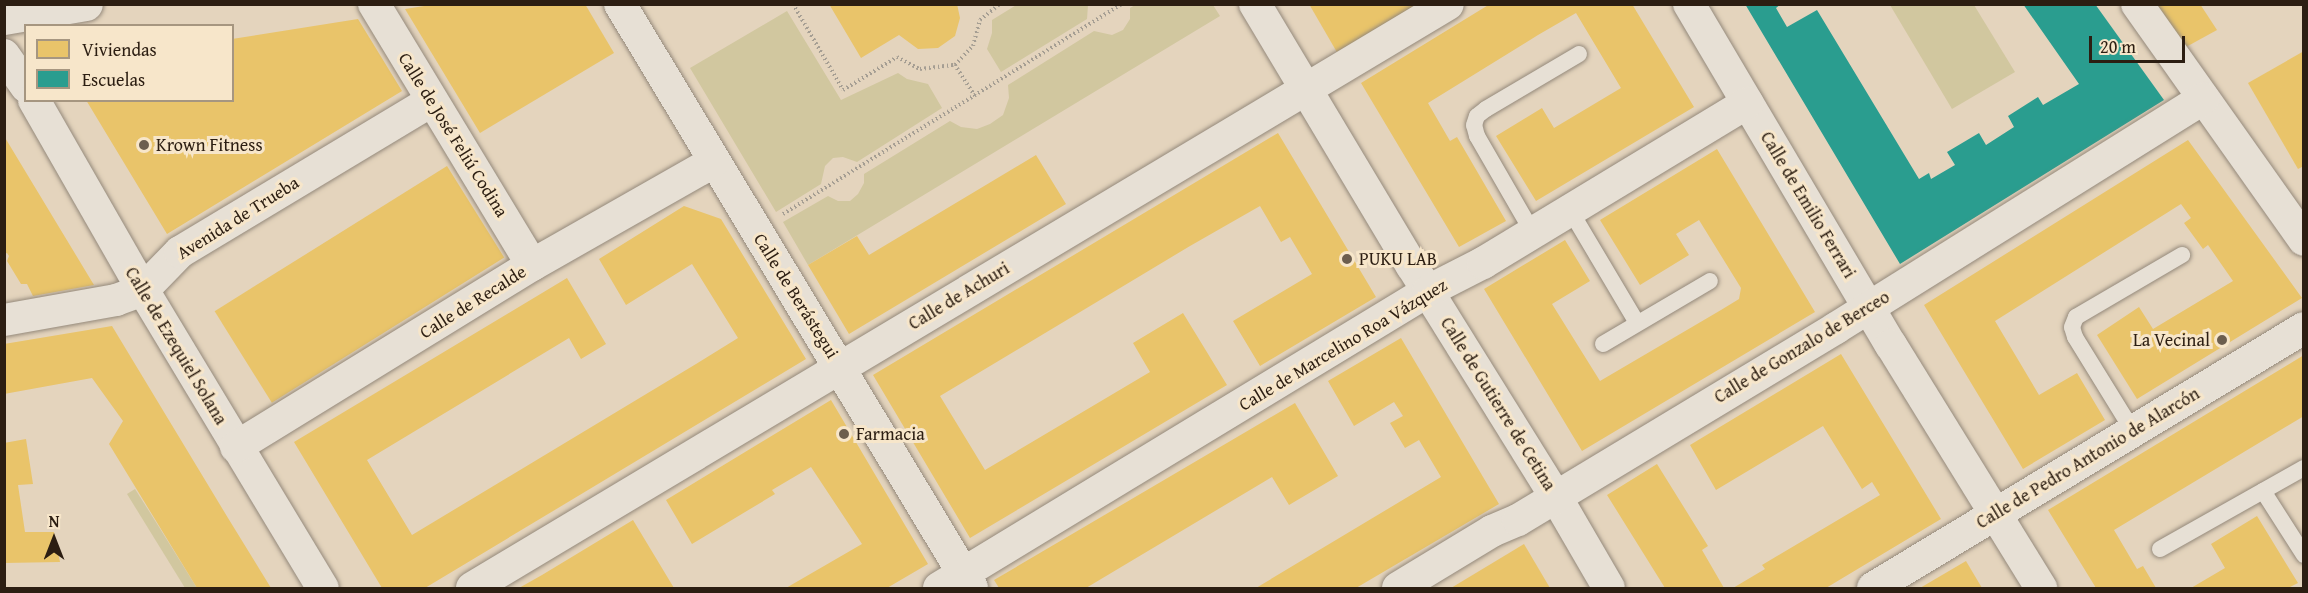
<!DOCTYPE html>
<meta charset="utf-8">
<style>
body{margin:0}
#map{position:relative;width:2308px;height:593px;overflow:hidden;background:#e4d4bd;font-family:"Gentium Book Plus",serif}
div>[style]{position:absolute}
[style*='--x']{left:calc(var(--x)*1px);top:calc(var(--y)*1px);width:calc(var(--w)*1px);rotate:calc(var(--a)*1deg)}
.green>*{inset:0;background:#d1c79f}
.homes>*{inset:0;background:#e9c46a;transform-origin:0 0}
.schools>*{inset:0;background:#2a9d8f}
.path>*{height:4px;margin-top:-2px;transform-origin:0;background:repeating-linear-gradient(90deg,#a59e93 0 1.5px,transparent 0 4.5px)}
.roads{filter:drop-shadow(0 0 2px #94897b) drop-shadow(0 0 2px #94897b)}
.lane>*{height:16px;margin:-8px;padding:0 8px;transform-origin:8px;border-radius:8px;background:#e7e0d5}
.street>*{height:32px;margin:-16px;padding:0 16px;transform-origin:16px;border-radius:16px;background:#e7e0d5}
.secondary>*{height:33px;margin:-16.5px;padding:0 16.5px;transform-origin:16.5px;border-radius:16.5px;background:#e7e0d5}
.dots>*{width:16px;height:16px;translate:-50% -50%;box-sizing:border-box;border:3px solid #f7e6ca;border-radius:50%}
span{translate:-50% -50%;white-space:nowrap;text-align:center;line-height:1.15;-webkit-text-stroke:6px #f7e6ca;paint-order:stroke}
.street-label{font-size:18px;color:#2c1e12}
.poi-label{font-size:18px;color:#2c1e12}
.left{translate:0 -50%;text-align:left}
.right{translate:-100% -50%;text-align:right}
.frame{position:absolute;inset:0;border:6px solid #2c1e12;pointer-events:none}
.legend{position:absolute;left:24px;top:24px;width:210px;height:78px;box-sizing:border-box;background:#f7e6ca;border:2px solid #a69680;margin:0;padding:8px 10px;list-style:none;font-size:18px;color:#2c1e12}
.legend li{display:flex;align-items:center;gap:12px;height:30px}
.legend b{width:30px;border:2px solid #a69680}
.north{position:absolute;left:24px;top:509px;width:60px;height:60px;-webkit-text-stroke:4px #f7e6ca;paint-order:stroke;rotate:0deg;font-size:16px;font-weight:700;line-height:24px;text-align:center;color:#2c1e12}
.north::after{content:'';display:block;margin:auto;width:21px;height:27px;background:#2c1e12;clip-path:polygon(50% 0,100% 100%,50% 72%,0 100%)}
.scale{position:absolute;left:2089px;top:36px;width:96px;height:27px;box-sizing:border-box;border:3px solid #2c1e12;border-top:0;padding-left:8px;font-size:18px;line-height:21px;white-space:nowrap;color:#2c1e12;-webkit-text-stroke:4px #f7e6ca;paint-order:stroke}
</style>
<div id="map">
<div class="green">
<div style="clip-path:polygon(1018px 4px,1088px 4px,1088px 5px,1087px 19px,1001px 72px,987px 49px,992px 33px,992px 20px)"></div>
<div style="clip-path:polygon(1135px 5px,1213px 5px,1220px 16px,808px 265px,783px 222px,828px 196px,838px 201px,850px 201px,858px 194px,864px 183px,864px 174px,950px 121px,961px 127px,977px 129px,990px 124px,1003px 115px,1009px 98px,1008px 85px,1094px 31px,1112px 35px,1123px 30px,1130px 19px,1130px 8px)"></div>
<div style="clip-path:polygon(1890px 5px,1974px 5px,2015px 72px,1952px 109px)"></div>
<div style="clip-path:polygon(787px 11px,841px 100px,898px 73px,907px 79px,928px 84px,942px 108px,857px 162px,843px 157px,833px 158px,825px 166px,821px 184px,776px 212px,690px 68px)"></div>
<div style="clip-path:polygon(135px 489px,149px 511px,197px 588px,185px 588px,127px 494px)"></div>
</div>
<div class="homes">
<div style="clip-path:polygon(437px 4px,585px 4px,614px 53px,480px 133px,405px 9px)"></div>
<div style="clip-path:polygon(829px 4px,957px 4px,960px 18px,955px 36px,938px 48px,918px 49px,899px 35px,861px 58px)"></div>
<div style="clip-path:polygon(1309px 4px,1421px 4px,1338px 54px)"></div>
<div style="clip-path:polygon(1490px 4px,1632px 4px,1694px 107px,1536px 201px,1496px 136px,1542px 108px,1554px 128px,1621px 88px,1576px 13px,1538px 35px,1428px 103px,1450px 141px,1457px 137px,1506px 221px,1459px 247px,1361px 83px)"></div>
<div style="clip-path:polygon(2157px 4px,2200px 4px,2217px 30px,2186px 47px)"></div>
<div style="clip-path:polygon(358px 19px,402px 91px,167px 234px,86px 100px,232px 100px,232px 39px)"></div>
<div style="clip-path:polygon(2304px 51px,2304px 166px,2298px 169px,2248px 83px)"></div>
<div style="clip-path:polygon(1278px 133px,1376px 297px,1260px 366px,1233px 321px,1312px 274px,1290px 237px,1281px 242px,1260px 206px,1190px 246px,940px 396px,985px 470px,1150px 372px,1133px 343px,1183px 313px,1227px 385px,970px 538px,873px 375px)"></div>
<div style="clip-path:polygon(4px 136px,94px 285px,33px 296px,27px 284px,21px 284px,7px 261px,9px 256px,7px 253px,4px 254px)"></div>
<div style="clip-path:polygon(2188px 140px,2302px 298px,2137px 399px,2097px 335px,2139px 307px,2153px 329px,2233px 281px,2208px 245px,2203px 249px,2184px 223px,2191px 218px,2181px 204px,1995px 321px,2039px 395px,2077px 373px,2105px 420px,2023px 469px,1924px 305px)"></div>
<div style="clip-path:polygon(1717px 149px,1815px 312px,1582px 451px,1484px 289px,1565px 240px,1590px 281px,1552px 304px,1600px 381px,1721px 310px,1739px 299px,1741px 288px,1699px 220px,1676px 234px,1689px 255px,1640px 285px,1600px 220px)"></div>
<div style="clip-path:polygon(1036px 155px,1066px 204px,849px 334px,808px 265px,857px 236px,869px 255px)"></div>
<div style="left:447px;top:166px;width:108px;height:274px;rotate:58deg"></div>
<div style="clip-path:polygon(684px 206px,721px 219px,806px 359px,425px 588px,382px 588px,294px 442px,567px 278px,606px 344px,581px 359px,569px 338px,367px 460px,412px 535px,696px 364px,738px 338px,692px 264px,626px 305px,599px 259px)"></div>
<div style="clip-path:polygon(112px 326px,228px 518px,271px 588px,197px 588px,109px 444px,123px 421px,92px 378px,4px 394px,4px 344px)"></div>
<div style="clip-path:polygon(1401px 338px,1499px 504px,1356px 588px,1256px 588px,1441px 477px,1419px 440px,1405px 448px,1390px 423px,1403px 416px,1394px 402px,1354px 426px,1328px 381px)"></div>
<div style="clip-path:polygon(1841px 354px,1941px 519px,1826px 588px,1733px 588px,1765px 569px,1762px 565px,1880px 495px,1872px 482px,1862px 489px,1823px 426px,1716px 490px,1690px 445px)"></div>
<div style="clip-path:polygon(2304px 355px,2304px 416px,2114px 530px,2137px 569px,2143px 566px,2156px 588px,2096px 588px,2048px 510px)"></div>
<div style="clip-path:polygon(831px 400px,928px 564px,887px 588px,786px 588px,862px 544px,811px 467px,772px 490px,775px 494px,692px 544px,666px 500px)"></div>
<div style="clip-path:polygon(1295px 403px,1338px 476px,1289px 505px,1272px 477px,1086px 588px,999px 588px,994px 580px)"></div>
<div style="clip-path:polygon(26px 439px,33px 484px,18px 485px,25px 532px,54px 532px,60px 562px,4px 563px,4px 443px)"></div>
<div style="clip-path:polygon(1657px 464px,1708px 546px,1702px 550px,1724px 588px,1665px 588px,1607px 495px)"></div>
<div style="clip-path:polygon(2257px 516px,2298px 583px,2288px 588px,2191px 588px,2225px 568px,2211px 544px)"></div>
<div style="clip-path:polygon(633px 520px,674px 588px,519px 588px,542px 575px)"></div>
<div style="clip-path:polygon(1524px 544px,1550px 588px,1451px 588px)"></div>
<div style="clip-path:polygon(1966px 561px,1982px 588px,1920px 588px)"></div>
</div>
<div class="schools">
<div style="clip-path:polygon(1745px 4px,1781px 4px,1776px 8px,1787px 27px,1817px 10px,1919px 179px,1929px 173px,1931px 179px,1955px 165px,1947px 152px,1979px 133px,1986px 145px,2014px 127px,2008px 116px,2038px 97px,2043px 105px,2079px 84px,2023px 4px,2095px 4px,2164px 100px,1900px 264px)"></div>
</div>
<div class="path">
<div style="--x:793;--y:4;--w:99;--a:59.8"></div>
<div style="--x:843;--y:90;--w:63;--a:-31.4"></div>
<div style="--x:897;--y:57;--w:26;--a:28"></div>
<div style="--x:920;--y:69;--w:35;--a:-7"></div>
<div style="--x:975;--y:96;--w:37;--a:-123"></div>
<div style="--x:955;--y:65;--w:26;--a:-47"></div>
<div style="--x:973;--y:46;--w:27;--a:-75"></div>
<div style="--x:980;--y:20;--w:26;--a:-39"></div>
<div style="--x:783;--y:214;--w:399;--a:-31.8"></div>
</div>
<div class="roads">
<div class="lane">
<div style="--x:1570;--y:210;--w:131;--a:59.3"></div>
<div style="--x:1533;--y:233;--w:112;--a:-120"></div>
<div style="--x:1477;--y:136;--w:11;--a:-105"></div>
<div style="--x:1474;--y:125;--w:9;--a:-72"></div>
<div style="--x:1477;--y:116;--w:11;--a:-38"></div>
<div style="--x:1486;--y:109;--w:108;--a:-30.6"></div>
<div style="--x:1603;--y:344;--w:124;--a:-30.5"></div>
<div style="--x:2133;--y:431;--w:110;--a:-121.7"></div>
<div style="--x:2075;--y:337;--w:10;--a:-107"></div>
<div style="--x:2072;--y:327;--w:11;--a:-68"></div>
<div style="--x:2076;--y:317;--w:123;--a:-30.3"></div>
<div style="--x:2263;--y:491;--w:76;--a:57.4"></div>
<div style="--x:2160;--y:549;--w:165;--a:-29.4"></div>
</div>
<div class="street">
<div style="--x:374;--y:4;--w:305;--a:58.8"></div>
<div style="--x:620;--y:4;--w:682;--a:58.92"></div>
<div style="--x:1255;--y:4;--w:305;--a:59.1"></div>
<div style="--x:1412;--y:266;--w:272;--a:58.1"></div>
<div style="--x:1556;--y:497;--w:105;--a:59.8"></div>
<div style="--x:1689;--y:4;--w:396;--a:59.4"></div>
<div style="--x:1891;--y:345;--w:286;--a:58.3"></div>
<div style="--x:2137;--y:4;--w:289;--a:54.7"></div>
<div style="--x:4;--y:55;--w:39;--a:55"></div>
<div style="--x:34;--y:100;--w:219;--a:60.2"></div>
<div style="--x:143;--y:290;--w:348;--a:58.9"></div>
<div style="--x:4;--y:320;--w:114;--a:-10.1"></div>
<div style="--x:116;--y:300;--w:29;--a:-20"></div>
<div style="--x:143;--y:290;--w:53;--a:-45.8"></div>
<div style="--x:180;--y:252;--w:293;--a:-31"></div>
<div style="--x:236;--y:447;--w:347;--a:-31.6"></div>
<div style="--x:532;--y:265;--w:208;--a:-29.6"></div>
<div style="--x:472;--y:588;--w:1137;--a:-30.89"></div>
<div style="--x:939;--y:588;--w:572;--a:-31.27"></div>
<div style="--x:1428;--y:291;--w:62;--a:-27"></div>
<div style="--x:1483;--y:263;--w:309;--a:-31.2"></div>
<div style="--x:1398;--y:588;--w:110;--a:-31.2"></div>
<div style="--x:1492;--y:531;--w:28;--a:-23"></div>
<div style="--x:1518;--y:520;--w:371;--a:-31.1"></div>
<div style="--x:1836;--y:328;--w:433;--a:-32"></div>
<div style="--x:1873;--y:588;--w:503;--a:-31.1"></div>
</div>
<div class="secondary">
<div style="--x:4;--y:18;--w:83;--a:-9.7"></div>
</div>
</div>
<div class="dots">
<div style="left:144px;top:145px;background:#6c5e4e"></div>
<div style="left:1347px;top:259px;background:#6c5e4e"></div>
<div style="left:2222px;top:340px;background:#6c5e4e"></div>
<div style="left:844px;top:434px;background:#6c5e4e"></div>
</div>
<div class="street-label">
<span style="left:453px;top:135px;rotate:58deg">Calle de José Feliú Codina</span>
<span style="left:1808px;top:205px;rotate:59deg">Calle de Emilio Ferrari</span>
<span style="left:238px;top:218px;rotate:-32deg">Avenida de Trueba</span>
<span style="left:796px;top:296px;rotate:58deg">Calle de Berástegui</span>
<span style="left:959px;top:296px;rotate:-31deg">Calle de Achuri</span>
<span style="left:473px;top:302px;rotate:-32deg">Calle de Recalde</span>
<span style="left:1343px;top:345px;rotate:-31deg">Calle de Marcelino Roa Vázquez</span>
<span style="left:176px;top:346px;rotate:59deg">Calle de Ezequiel Solana</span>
<span style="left:1802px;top:347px;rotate:-31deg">Calle de Gonzalo de Berceo</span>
<span style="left:1498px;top:404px;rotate:58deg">Calle de Gutierre de Cetina</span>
<span style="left:2088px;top:458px;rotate:-31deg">Calle de Pedro Antonio de Alarcón</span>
</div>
<div class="poi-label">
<span class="left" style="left:156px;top:145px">Krown Fitness</span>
<span class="left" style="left:1359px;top:259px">PUKU LAB</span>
<span class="right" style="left:2210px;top:340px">La Vecinal</span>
<span class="left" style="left:856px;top:434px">Farmacia</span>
</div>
<div class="frame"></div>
<ul class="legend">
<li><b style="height:16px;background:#e9c46a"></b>Viviendas</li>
<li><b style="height:16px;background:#2a9d8f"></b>Escuelas</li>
</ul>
<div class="north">N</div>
<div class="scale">20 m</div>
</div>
